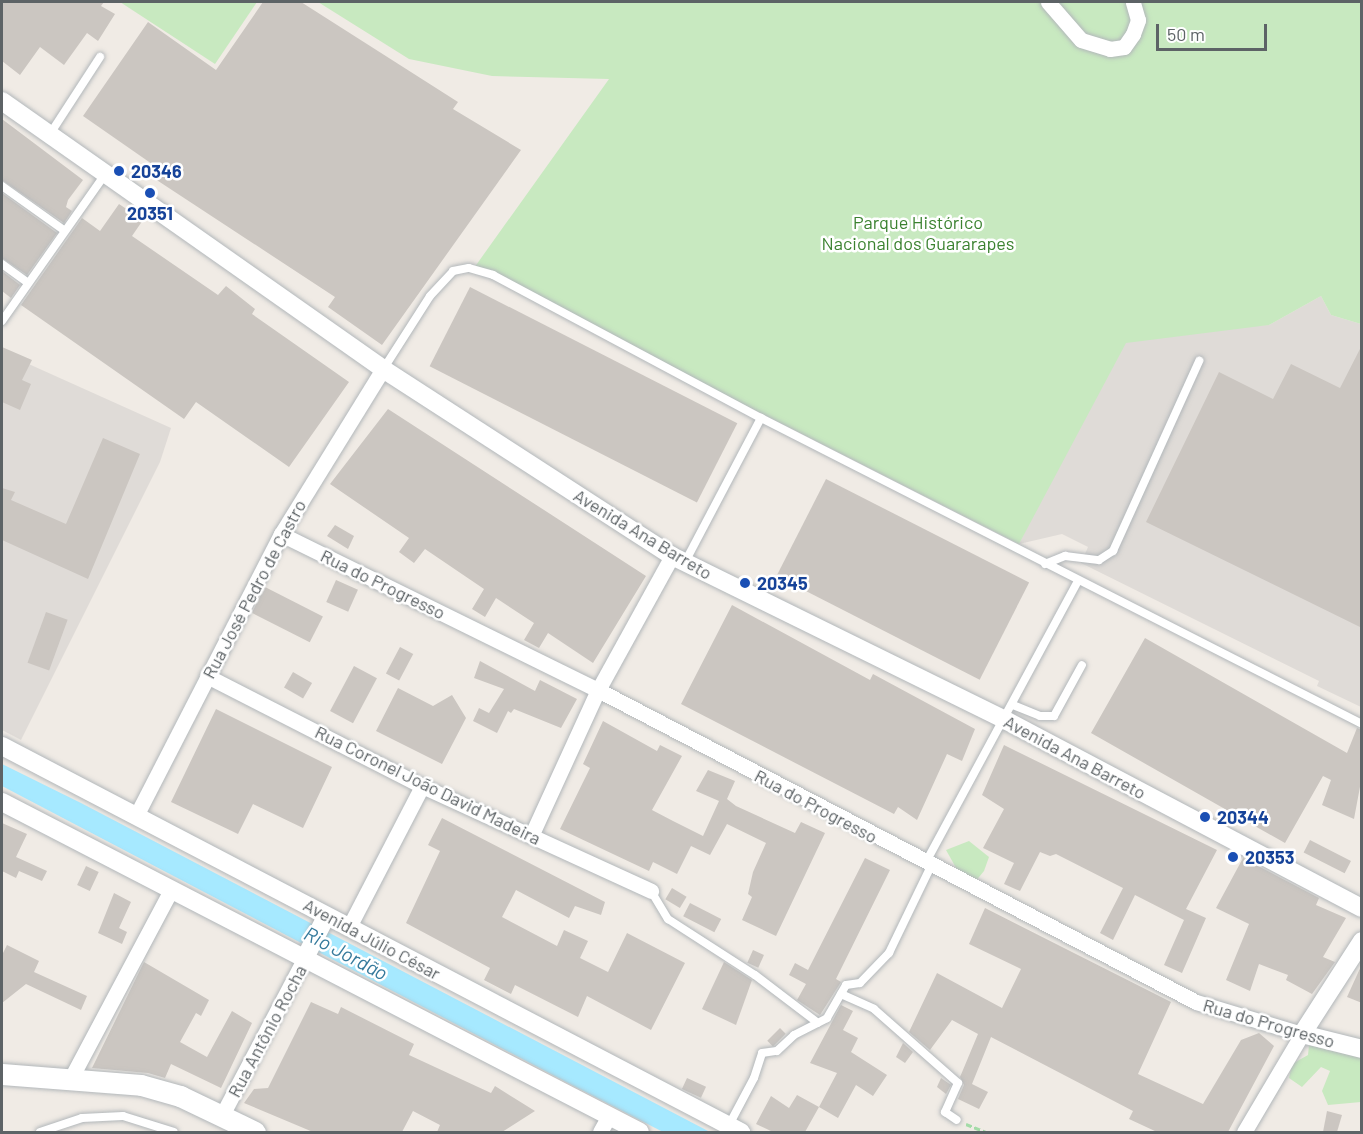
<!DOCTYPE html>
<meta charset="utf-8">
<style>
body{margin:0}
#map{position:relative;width:1363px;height:1134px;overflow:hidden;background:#f0ebe5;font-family:Barlow,sans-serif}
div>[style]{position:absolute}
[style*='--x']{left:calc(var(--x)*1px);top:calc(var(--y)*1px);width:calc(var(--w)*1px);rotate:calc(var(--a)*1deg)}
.industrial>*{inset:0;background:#dfdbd7}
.green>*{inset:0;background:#c8e9c0}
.water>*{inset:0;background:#a6e9ff}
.building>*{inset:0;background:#cbc6c1;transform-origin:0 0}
.path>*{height:3px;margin-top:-1.5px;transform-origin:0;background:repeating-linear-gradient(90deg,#a3dba7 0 6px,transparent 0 9px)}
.roads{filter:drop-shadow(0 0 2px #b2b7ba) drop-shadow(0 0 2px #b2b7ba)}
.service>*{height:8px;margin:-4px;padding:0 4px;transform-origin:4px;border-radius:4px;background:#fff}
.minor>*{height:15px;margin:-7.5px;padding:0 7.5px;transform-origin:7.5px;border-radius:7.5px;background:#fff}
.tertiary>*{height:18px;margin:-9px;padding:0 9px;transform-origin:9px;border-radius:9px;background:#fff}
.secondary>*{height:21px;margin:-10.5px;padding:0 10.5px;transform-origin:10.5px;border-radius:10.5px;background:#fff}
.dots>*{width:16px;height:16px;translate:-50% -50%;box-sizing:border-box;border:3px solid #fff;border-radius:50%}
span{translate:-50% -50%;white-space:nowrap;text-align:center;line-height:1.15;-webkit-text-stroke:5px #fff;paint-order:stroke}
.transit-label{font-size:18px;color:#164399;font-weight:700}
.left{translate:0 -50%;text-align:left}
.park-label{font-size:18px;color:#3b8230}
.street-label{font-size:18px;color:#5d6366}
.water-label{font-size:20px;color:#357a9c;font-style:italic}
.frame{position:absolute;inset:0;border:3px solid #5d6366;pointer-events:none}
.scale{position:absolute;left:1156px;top:24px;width:111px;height:27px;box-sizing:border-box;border:3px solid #5d6366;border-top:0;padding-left:8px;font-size:18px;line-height:21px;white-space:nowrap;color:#5d6366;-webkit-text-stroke:4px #fff;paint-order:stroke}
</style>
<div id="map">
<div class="industrial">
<div style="clip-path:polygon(1321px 296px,1331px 315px,1361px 324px,1361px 707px,1317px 686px,1319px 681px,1081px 563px,1088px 547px,1062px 534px,1019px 544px,1122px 329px,1269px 325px)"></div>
<div style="clip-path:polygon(2px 352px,171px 428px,160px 462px,21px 740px,2px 730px)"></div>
</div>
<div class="green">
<div style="clip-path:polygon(120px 2px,257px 2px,215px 64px)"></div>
<div style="clip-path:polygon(318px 2px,1361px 2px,1361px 324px,1331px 315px,1321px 296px,1269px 325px,1126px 343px,1019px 544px,474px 268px,609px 79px,492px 76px,409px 59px)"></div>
<div style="clip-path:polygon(969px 841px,989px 857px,984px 871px,975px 882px,960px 875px,946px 850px)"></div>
<div style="clip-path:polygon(1309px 1045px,1361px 1058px,1361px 1102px,1328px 1105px,1322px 1091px,1330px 1071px,1321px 1067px,1302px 1087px,1289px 1078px,1292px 1064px,1308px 1055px)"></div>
</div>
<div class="water">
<div style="clip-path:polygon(2px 764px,81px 803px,710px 1132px,663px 1132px,564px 1081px,2px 786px)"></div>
</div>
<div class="building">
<div style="clip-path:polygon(2px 2px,104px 2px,101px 6px,115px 14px,98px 41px,87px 33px,64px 65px,40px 47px,20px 75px,2px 61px)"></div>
<div style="clip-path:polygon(263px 2px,301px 2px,458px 102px,453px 109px,521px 150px,382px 345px,328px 307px,335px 297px,146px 173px,152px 164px,83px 116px,148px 22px,216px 70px)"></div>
<div style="clip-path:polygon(2px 119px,83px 180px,68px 200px,66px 207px,72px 211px,64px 223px,2px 180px)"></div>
<div style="clip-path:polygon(2px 193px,57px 233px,27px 275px,2px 258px)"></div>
<div style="clip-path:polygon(119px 204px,143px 220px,132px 236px,218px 295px,226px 286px,255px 309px,252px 314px,349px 382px,289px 467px,196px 402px,184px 419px,21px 305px,82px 218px,100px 231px)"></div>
<div style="clip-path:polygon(2px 271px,20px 285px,11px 298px,2px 291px)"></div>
<div style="left:470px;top:287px;width:300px;height:89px;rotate:27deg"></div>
<div style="clip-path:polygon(1362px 345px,1362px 628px,1146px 522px,1219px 372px,1273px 399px,1291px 364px,1340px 388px)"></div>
<div style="clip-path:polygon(2px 347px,32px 360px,22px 380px,31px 384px,20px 410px,2px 402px)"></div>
<div style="clip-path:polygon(388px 409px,646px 576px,593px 663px,548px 633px,539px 648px,524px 640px,534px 623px,496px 598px,485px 617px,472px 609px,484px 589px,425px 549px,414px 563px,399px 552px,409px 538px,330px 484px)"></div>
<div style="clip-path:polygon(103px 438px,140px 454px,88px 579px,2px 540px,2px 488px,15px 492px,11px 500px,66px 524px)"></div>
<div style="left:826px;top:479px;width:228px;height:109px;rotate:27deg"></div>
<div style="clip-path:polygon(335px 525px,354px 536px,348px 549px,327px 536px)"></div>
<div style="left:336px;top:580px;width:24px;height:24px;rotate:24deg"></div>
<div style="left:265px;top:587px;width:65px;height:29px;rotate:27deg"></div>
<div style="clip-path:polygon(732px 605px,870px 680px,873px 674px,975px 729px,962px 761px,947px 754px,917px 820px,898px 807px,894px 814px,681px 704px)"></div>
<div style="left:46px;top:612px;width:23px;height:54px;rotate:20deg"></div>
<div style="clip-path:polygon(1145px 638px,1347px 753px,1357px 728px,1362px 730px,1362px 776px,1354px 819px,1322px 805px,1331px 780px,1323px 776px,1285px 843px,1091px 733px)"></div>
<div style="left:400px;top:647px;width:15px;height:30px;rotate:28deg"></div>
<div style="clip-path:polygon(480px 661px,535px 691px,540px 680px,577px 699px,561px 728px,514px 709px,511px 713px,508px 711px,497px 733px,473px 721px,479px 708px,489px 713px,504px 689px,474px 678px)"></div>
<div style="left:354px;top:666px;width:26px;height:51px;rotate:28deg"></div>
<div style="left:293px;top:672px;width:22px;height:18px;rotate:30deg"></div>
<div style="clip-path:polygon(398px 688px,433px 706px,452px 695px,466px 718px,442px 764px,376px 731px)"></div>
<div style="clip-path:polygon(216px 709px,332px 767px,303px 828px,253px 804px,238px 834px,171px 802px)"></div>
<div style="clip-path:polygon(603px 721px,657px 751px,660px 745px,682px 756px,652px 810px,673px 821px,703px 836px,719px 801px,696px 791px,708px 770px,735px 781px,727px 799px,736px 806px,795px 833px,801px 822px,825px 833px,776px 936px,742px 920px,752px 897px,748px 894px,753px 872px,766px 843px,727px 824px,710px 855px,691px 846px,677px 874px,653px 862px,649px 871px,560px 829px,590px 768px,583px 764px)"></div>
<div style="clip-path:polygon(1004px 745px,1217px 850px,1186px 909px,1206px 918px,1182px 973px,1164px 965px,1184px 920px,1135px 895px,1113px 940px,1100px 933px,1123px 888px,1056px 854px,1050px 856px,1040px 852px,1020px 891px,1004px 884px,1014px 863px,983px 848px,1004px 809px,982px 795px)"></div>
<div style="clip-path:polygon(442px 818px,605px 902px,601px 915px,575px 906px,569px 918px,516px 890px,502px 917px,557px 946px,564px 930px,588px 941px,580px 958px,608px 972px,627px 933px,685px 963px,651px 1030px,587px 996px,578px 1017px,515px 985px,511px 994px,484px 980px,490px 968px,406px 923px,440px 851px,428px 845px)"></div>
<div style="clip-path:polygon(2px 823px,27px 834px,16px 857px,47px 871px,42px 881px,19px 871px,16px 878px,2px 871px)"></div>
<div style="left:1310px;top:840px;width:46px;height:14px;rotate:27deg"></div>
<div style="clip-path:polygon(865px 858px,890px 870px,836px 979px,841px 982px,820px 1015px,797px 1000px,806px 984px,789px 975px,795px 963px,808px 970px)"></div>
<div style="clip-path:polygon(1243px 858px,1319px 898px,1316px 905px,1346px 918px,1323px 957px,1335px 962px,1312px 994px,1286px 980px,1288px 975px,1259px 964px,1250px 991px,1226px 980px,1249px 924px,1216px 908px)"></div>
<div style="left:86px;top:866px;width:14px;height:21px;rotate:25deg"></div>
<div style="left:672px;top:888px;width:17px;height:13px;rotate:31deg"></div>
<div style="clip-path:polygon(114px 893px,131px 902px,119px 928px,127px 932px,122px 944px,98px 933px)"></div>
<div style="left:690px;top:903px;width:35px;height:15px;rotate:27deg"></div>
<div style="clip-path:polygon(985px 908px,1171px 1002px,1138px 1074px,1203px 1104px,1241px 1040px,1259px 1033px,1274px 1046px,1228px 1132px,1157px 1132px,1129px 1119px,1133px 1111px,991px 1037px,972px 1084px,988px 1092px,979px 1109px,958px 1099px,964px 1085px,960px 1077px,978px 1034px,952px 1020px,930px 1050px,909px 1032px,937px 973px,1002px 1008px,1021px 969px,969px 944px)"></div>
<div style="clip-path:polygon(7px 945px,39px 961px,34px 972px,87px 996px,81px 1010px,26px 984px,2px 1003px,2px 955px)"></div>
<div style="left:753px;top:950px;width:12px;height:14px;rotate:24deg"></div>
<div style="clip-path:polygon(144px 962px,209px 1000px,201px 1016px,196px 1013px,180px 1042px,207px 1057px,232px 1011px,252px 1023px,221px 1088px,171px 1064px,165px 1078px,148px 1073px,92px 1068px)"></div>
<div style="clip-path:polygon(724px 962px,752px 980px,736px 1025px,702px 1009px)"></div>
<div style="clip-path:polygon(1362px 964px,1362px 1003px,1347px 997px)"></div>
<div style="clip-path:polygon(311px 1002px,338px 1014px,341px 1007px,414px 1044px,409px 1055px,491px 1093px,495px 1086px,535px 1111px,502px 1132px,437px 1132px,440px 1125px,413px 1111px,402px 1132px,313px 1132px,244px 1103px,254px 1089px,268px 1088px)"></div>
<div style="clip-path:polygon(841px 1005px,853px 1011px,843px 1030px,858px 1038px,851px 1052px,887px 1075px,873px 1096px,856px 1085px,838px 1118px,819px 1107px,837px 1073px,810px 1063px)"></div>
<div style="left:780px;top:1028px;width:8px;height:18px;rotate:45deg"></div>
<div style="clip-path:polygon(903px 1043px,913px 1052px,905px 1063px,896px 1057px)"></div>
<div style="left:687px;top:1078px;width:21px;height:12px;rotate:25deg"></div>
<div style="clip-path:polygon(941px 1078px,951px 1085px,946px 1094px,937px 1087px)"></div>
<div style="clip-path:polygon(797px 1095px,819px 1107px,805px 1132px,773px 1132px,756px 1124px,771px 1096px,789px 1108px)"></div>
<div style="clip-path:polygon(1327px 1111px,1342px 1115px,1337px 1132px,1323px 1132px)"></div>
</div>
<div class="path">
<div style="--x:966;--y:1124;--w:22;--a:22"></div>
</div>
<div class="roads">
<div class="service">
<div style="--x:50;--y:134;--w:92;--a:-57"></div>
<div style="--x:2;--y:186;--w:77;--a:35.5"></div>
<div style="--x:2;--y:264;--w:32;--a:36"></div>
<div style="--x:2;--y:321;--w:181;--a:-54.9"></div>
<div style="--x:384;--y:368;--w:85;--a:-57.4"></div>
<div style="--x:430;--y:296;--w:34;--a:-47"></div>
<div style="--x:453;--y:271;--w:16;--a:-11"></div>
<div style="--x:469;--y:268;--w:25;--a:16"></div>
<div style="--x:493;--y:275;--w:304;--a:28.1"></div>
<div style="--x:761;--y:418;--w:674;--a:26.98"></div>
<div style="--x:685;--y:562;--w:163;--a:-62.2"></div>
<div style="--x:1045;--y:564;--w:22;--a:-22"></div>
<div style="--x:1065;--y:556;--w:34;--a:7"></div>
<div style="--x:1099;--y:560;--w:17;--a:-33"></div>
<div style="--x:1113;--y:551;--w:209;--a:-65.6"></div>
<div style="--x:1013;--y:705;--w:29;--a:22"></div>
<div style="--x:1040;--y:716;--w:14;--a:0"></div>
<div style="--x:1054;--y:716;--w:58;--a:-61.2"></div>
<div style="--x:926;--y:862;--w:319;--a:-61.6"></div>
<div style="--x:651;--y:891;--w:33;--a:59"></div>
<div style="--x:668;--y:919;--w:103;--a:32.8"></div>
<div style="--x:755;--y:975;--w:79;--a:37.3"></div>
<div style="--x:841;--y:994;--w:36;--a:24"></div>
<div style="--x:874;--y:1009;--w:112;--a:41.4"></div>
<div style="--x:958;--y:1083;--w:32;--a:114"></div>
<div style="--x:945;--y:1112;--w:14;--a:34"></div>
<div style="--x:729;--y:1125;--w:53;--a:-62"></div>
<div style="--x:754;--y:1078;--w:26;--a:-72"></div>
<div style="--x:762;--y:1053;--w:15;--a:-8"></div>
<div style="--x:777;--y:1051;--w:23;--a:-43"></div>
<div style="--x:794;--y:1035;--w:37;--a:-27"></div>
<div style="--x:827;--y:1018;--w:38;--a:-60"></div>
<div style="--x:846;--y:985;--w:14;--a:-8"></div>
<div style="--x:860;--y:983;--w:42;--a:-46"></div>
<div style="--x:889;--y:953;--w:97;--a:-64.2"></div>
<div style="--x:40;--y:1132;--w:44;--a:-18.4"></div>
<div style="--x:82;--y:1118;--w:41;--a:-2.8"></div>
<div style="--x:123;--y:1116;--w:53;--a:17.4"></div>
</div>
<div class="minor">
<div style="--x:1048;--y:2;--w:50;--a:49"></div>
<div style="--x:1081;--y:40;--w:30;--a:17"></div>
<div style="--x:1110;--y:49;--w:14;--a:-8"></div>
<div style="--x:1124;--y:47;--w:16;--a:-55"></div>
<div style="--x:1133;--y:34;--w:15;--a:-70"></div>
<div style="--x:1138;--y:20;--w:19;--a:-106"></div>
<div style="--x:281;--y:534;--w:353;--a:26.2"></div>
<div style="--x:598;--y:690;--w:674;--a:27.55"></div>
<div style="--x:1196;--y:1002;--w:111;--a:16.8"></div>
<div style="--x:1302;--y:1034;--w:114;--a:120.6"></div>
<div style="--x:207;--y:676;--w:242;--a:27.1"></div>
<div style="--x:422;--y:786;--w:252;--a:24.6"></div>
<div style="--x:136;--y:816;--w:317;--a:-62.8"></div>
<div style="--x:281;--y:534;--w:194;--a:-58.3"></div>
<div style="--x:532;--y:834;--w:158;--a:-65.4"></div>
<div style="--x:598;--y:690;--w:153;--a:-61.1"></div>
<div style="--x:349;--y:927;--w:159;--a:-62.6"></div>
<div style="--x:71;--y:1078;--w:213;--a:-62"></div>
<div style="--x:222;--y:1115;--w:182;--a:-62.2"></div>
<div style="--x:600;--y:1132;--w:18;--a:-61"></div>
</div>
<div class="tertiary">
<div style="--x:2;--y:101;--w:466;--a:35.1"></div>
<div style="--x:383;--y:369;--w:344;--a:32.9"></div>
<div style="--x:672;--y:556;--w:371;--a:26.2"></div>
<div style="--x:1005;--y:720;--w:403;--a:27.8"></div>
<div style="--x:2;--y:746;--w:834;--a:27.58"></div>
<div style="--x:2;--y:802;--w:718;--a:27.35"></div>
<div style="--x:1362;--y:941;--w:111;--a:122.8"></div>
<div style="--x:1302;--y:1034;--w:62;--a:14"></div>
<div style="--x:307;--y:954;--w:39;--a:-63"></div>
</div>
<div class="secondary">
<div style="--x:2;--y:1074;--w:139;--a:4.5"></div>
<div style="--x:141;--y:1085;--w:41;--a:15.8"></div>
<div style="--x:180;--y:1096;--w:83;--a:25.6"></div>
</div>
</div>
<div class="dots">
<div style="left:119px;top:171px;background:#1a4fb4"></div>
<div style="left:150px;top:193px;background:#1a4fb4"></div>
<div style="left:745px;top:583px;background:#1a4fb4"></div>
<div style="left:1205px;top:817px;background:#1a4fb4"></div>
<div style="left:1233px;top:857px;background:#1a4fb4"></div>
</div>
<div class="transit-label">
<span class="left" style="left:131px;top:171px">20346</span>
<span style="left:150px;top:213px">20351</span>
<span class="left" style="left:757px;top:583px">20345</span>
<span class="left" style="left:1217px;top:817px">20344</span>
<span class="left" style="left:1245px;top:857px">20353</span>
</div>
<div class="park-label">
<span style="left:918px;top:233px">Parque Histórico<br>Nacional dos Guararapes</span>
</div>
<div class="street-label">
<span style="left:643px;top:534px;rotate:31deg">Avenida Ana Barreto</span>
<span style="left:383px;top:584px;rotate:26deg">Rua do Progresso</span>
<span style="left:254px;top:589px;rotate:-62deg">Rua José Pedro de Castro</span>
<span style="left:1075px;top:757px;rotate:28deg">Avenida Ana Barreto</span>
<span style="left:428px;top:785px;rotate:26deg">Rua Coronel João David Madeira</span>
<span style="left:816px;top:806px;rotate:28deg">Rua do Progresso</span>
<span style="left:372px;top:939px;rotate:28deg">Avenida Júlio César</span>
<span style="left:1269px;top:1023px;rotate:16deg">Rua do Progresso</span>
<span style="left:267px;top:1031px;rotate:-62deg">Rua Antônio Rocha</span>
</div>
<div class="water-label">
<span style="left:346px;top:953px;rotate:28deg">Rio Jordão</span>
</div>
<div class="frame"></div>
<div class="scale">50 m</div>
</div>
